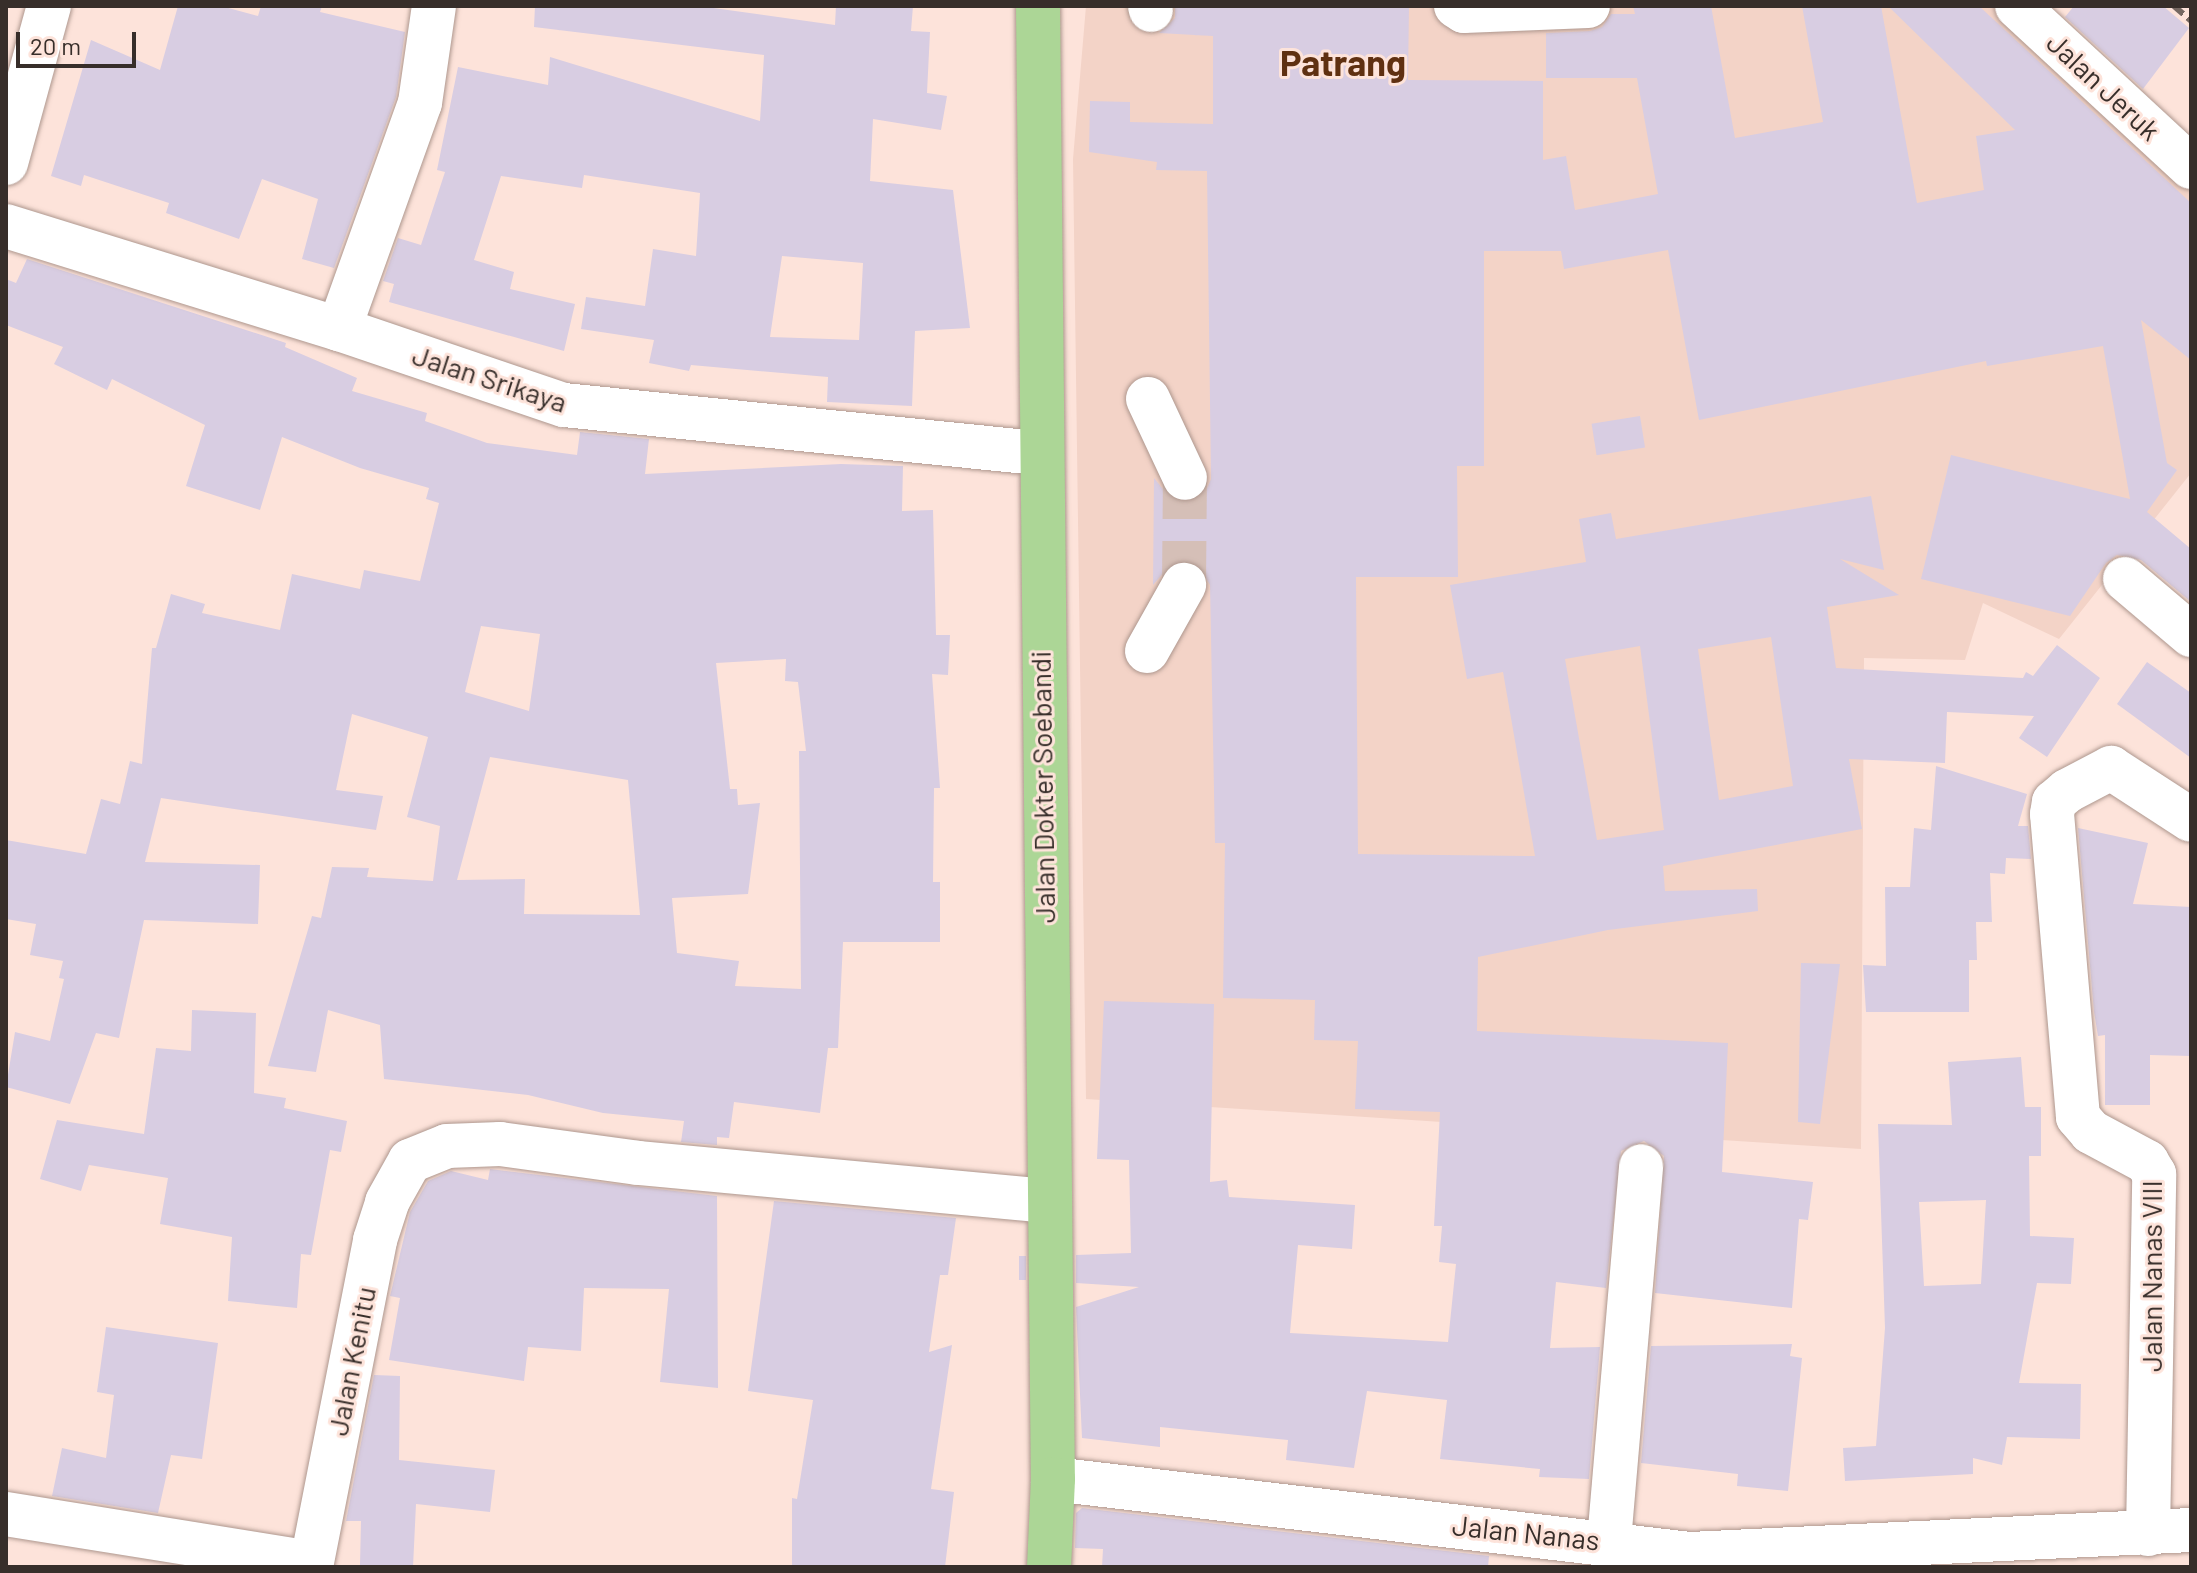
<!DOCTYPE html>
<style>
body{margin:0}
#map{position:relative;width:2197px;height:1573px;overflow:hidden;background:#fde3da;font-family:Barlow,sans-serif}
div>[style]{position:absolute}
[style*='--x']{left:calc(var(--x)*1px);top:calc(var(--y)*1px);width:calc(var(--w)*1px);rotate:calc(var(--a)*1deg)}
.built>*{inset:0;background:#f3d3c7}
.building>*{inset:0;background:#d8cde2;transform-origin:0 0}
.minor-tunnel>*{height:44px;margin-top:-22px;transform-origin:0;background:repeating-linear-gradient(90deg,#d5bfb7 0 44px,transparent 0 66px)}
.roads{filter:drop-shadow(0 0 2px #ae978e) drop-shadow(0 0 2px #ae978e)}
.minor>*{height:44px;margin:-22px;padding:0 22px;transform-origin:22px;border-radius:22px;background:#fff}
.major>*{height:44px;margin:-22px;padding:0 22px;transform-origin:22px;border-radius:22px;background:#acd696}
.rail>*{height:6px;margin-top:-3px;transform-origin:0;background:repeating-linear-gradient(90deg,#756761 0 12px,transparent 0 18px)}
span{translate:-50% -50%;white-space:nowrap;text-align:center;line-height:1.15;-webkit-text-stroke:6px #fde3da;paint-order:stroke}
.street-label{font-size:28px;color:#372e2a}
.district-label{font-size:36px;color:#5f3011;font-weight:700}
.frame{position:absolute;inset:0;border:8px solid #372e2a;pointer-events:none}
.scale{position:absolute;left:16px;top:32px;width:120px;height:36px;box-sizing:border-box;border:4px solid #372e2a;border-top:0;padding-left:10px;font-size:24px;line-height:28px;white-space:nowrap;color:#372e2a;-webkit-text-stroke:6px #fde3da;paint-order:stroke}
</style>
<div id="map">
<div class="built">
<div style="clip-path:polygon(1086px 6px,1998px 6px,2191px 181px,2191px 473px,2059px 639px,1983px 603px,1965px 660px,1864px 658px,1861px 1149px,1086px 1099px,1073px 159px)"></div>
</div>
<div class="building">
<div style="clip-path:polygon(178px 6px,221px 6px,258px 16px,261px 6px,322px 6px,320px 12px,405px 32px,396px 97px,334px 268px,302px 259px,318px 199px,262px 179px,239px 239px,166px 213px,169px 203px,84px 175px,81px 186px,51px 176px,91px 40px,160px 70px)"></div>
<div style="clip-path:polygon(evenodd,535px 6px,699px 6px,835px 25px,836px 6px,913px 6px,911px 31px,930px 32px,927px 93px,947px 96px,941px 130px,873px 119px,870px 181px,953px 190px,970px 328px,915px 331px,912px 406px,827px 402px,828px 377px,691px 365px,689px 371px,649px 363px,654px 340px,581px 329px,586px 297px,645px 306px,653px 249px,696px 256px,700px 193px,584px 175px,582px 188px,501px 176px,474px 260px,514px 272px,510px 289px,575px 304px,564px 351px,389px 302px,394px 284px,383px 281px,398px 238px,421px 245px,445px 172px,437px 170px,458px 67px,548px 85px,550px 57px,760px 121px,764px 55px,534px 27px,535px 6px,782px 256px,863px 263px,859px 340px,770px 337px,782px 256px)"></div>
<div style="clip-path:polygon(evenodd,1175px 6px,1409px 6px,1408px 80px,1543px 81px,1543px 160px,1566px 156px,1575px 210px,1658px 194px,1637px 78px,1546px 78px,1546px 33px,1590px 31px,1602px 27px,1611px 14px,1635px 14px,1633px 6px,1711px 6px,1735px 138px,1823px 122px,1802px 6px,1881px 6px,1917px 203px,1984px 190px,1976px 136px,2015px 130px,1888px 6px,1979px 6px,2191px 203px,2191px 360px,2141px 320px,2167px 463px,2177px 470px,2147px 512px,2191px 549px,2191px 602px,2141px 560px,2117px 555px,2106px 563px,2070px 616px,1921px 579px,1951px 455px,2130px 499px,2103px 346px,1987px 366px,1986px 361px,1699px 420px,1668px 250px,1564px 269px,1561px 251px,1484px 251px,1484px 466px,1457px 466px,1458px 577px,1356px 577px,1358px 854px,1535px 856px,1503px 672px,1467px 679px,1450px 585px,1586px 562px,1579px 519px,1611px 513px,1616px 539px,1871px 496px,1884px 570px,1840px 559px,1899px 595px,1827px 607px,1836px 668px,2023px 678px,2026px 672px,2033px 676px,2057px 645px,2100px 678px,2047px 757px,2019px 738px,2034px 716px,1947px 712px,1945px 763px,1849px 759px,1862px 829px,1663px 866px,1665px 891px,1757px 889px,1758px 911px,1608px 930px,1478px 957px,1477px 1031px,1728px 1043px,1722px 1172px,1813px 1182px,1808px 1220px,1799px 1219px,1792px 1308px,1655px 1293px,1664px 1156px,1644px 1141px,1621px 1151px,1606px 1288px,1556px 1282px,1550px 1348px,1600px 1347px,1589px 1479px,1539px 1477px,1540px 1469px,1440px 1459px,1447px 1400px,1367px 1391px,1354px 1468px,1286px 1460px,1288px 1440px,1160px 1427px,1160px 1447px,1082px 1438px,1076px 1307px,1139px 1287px,1076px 1283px,1076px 1255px,1131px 1253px,1129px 1160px,1097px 1159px,1104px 1001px,1214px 1004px,1210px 1182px,1227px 1180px,1229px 1197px,1355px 1205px,1352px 1249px,1298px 1245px,1290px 1333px,1448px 1342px,1456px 1264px,1439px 1262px,1442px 1226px,1434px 1226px,1440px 1112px,1355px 1109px,1358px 1041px,1314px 1040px,1315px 1000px,1223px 998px,1225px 843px,1215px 843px,1210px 585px,1197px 564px,1184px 560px,1171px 564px,1153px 585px,1154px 478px,1170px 498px,1184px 503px,1205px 493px,1211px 479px,1207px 171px,1156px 170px,1157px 162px,1089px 152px,1090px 101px,1130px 102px,1130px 122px,1213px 124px,1213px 36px,1159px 33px,1175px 18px,1175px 6px,1771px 637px,1793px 786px,1719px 800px,1698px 649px,1771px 637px,1175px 6px,1640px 646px,1664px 830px,1597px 840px,1565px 659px,1640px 646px)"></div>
<div style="clip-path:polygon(2074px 6px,2163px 6px,2189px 28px,2143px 89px,2065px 17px)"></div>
<div style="clip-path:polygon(evenodd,27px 259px,286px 343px,285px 347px,357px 378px,352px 391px,427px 413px,425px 421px,487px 443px,577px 455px,580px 432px,649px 439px,645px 474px,841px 464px,903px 466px,902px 511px,933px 510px,936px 635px,950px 635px,948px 675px,932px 674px,940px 788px,934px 788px,933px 882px,940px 882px,940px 942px,843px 942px,838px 1048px,828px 1048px,820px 1113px,734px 1102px,729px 1138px,717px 1137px,717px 1145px,681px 1142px,684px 1121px,603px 1113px,528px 1095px,384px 1079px,380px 1025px,328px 1010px,316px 1072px,268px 1066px,312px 916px,321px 918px,332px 867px,369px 868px,367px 877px,433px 881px,440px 826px,407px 817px,428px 737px,352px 714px,336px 790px,383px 796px,376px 830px,161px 798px,145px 862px,260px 865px,258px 924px,144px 920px,119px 1038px,96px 1033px,70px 1104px,6px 1087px,15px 1032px,50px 1041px,64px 979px,59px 978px,63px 961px,30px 955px,36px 924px,6px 919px,6px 840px,86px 854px,101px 799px,120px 804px,130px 761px,142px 764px,152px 648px,156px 648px,171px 594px,205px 604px,202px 613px,280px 630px,292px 574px,360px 589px,364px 570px,420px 581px,439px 503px,426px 499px,429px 488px,360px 468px,282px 437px,260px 510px,186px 486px,205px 425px,112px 379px,107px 390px,54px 364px,63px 347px,6px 325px,6px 279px,16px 283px,27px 259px,481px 626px,540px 634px,529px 711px,465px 692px,481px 626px,27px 259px,786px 659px,785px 681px,798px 682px,806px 751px,799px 751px,801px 989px,735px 986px,739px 961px,677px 953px,672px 898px,748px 894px,760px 803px,738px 805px,737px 789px,730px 789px,716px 663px,786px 659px,27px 259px,490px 757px,628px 780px,640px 915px,524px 914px,525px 879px,457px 880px,490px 757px)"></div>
<div style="left:1640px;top:416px;width:32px;height:49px;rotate:81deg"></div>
<div style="clip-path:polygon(2147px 662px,2191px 693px,2191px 758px,2117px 704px)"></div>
<div style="clip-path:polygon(1936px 766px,2027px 794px,2018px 826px,2028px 826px,2031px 859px,2006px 858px,2005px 874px,1990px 873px,1992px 922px,1976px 922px,1977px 960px,1969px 960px,1969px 1012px,1866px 1012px,1863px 965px,1886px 966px,1885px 887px,1910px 887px,1914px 828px,1931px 830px)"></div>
<div style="clip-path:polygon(2078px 828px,2148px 843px,2133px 904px,2191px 907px,2191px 1056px,2150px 1055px,2150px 1105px,2105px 1105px,2105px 1035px,2098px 1036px,2094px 1012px)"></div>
<div style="clip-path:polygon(1801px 963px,1840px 964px,1820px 1124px,1798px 1122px)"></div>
<div style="clip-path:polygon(192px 1010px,256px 1013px,254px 1093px,286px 1098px,284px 1108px,347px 1121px,341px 1152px,330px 1150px,311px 1255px,301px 1254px,297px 1308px,228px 1301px,232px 1237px,160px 1224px,168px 1178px,89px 1165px,81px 1191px,40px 1179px,57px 1120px,144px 1134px,156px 1048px,191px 1051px)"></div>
<div style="clip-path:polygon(evenodd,2021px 1057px,2025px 1107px,2041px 1107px,2041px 1156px,2029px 1156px,2030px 1236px,2074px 1238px,2071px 1284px,2037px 1283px,2019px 1383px,2081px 1384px,2080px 1439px,2007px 1437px,2002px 1465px,1973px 1458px,1973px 1474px,1845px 1481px,1843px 1448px,1876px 1446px,1885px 1328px,1878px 1124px,1952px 1125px,1948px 1062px,2021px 1057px,1986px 1200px,1981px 1284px,1924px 1286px,1919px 1202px,1986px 1200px)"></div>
<div style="clip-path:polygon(490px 1169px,717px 1196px,718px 1388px,660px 1382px,669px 1289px,584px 1288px,581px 1351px,528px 1347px,524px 1381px,389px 1360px,400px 1298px,390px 1296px,410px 1212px,428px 1181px,451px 1171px,488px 1180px)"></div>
<div style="clip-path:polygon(774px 1201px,956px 1218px,948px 1275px,940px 1275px,929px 1352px,952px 1345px,931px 1489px,954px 1492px,945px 1567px,792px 1567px,792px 1498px,797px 1499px,813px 1400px,748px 1391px)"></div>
<div style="left:1026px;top:1256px;width:24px;height:7px;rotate:90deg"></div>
<div style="clip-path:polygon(106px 1327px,218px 1343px,202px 1459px,171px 1455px,158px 1513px,52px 1496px,62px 1448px,106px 1458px,114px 1395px,97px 1392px)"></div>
<div style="clip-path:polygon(1792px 1344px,1790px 1356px,1802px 1358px,1788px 1491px,1737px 1486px,1738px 1474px,1641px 1463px,1651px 1346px)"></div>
<div style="clip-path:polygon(374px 1375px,400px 1376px,399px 1460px,495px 1470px,490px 1512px,416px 1504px,413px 1567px,360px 1565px,361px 1521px,346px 1521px)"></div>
<div style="clip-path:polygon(1082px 1508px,1489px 1556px,1488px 1567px,1102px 1567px,1103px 1549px,1075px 1548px,1076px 1513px)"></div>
</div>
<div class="minor-tunnel">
<div style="--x:1184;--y:585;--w:107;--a:-89.5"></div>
</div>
<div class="roads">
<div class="minor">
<div style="--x:1150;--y:6;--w:4;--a:76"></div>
<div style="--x:1456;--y:6;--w:9;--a:32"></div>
<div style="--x:1464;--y:11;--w:124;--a:-2.3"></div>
<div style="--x:2017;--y:6;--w:237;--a:42.8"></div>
<div style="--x:6;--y:163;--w:163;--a:-74.7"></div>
<div style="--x:6;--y:226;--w:349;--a:17.2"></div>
<div style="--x:339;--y:329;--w:237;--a:18.7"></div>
<div style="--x:564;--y:405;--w:477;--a:5.8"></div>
<div style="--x:339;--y:329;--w:240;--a:-70.3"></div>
<div style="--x:420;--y:103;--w:98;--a:-81.8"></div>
<div style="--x:1148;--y:399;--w:87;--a:64.9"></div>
<div style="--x:2125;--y:579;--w:87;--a:40.3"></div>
<div style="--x:1147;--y:651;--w:76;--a:-60.7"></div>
<div style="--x:1053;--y:1479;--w:641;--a:6.72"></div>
<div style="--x:1690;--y:1554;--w:502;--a:-2.74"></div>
<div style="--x:6;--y:1514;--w:309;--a:9.1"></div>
<div style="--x:2148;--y:1534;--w:360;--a:-89"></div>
<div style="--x:2154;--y:1174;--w:14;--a:-120"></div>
<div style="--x:2147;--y:1162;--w:64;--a:-151.8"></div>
<div style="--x:2091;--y:1132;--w:20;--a:-131"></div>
<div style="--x:2078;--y:1117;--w:304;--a:-94.9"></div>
<div style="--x:2052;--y:814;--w:12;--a:-81"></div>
<div style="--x:2054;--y:802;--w:17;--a:-40"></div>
<div style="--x:2067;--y:791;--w:50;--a:-27.6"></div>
<div style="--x:2111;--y:768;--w:95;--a:33"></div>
<div style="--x:1609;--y:1541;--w:376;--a:-85.1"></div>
<div style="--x:311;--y:1567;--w:333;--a:-78.9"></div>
<div style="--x:375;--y:1240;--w:40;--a:-72"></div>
<div style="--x:387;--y:1202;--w:47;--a:-60.7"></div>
<div style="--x:410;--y:1161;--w:40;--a:-22"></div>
<div style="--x:447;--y:1146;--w:53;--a:-2.2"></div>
<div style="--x:500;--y:1144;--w:139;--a:7.8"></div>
<div style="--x:638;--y:1163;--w:410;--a:5.3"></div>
</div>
<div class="major">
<div style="--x:1038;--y:6;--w:1473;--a:89.42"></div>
<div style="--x:1053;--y:1479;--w:88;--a:92.6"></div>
</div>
</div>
<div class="rail">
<div style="--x:2174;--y:6;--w:23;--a:41"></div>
</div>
<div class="street-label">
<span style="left:2104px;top:86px;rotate:43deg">Jalan Jeruk</span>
<span style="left:490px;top:378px;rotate:18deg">Jalan Srikaya</span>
<span style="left:1042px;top:787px;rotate:-91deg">Jalan Dokter Soebandi</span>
<span style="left:2151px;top:1276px;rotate:-90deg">Jalan Nanas VIII</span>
<span style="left:351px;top:1361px;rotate:-79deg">Jalan Kenitu</span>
<span style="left:1526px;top:1532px;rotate:6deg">Jalan Nanas</span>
</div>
<div class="district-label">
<span style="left:1343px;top:62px">Patrang</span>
</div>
<div class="frame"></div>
<div class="scale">20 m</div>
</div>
